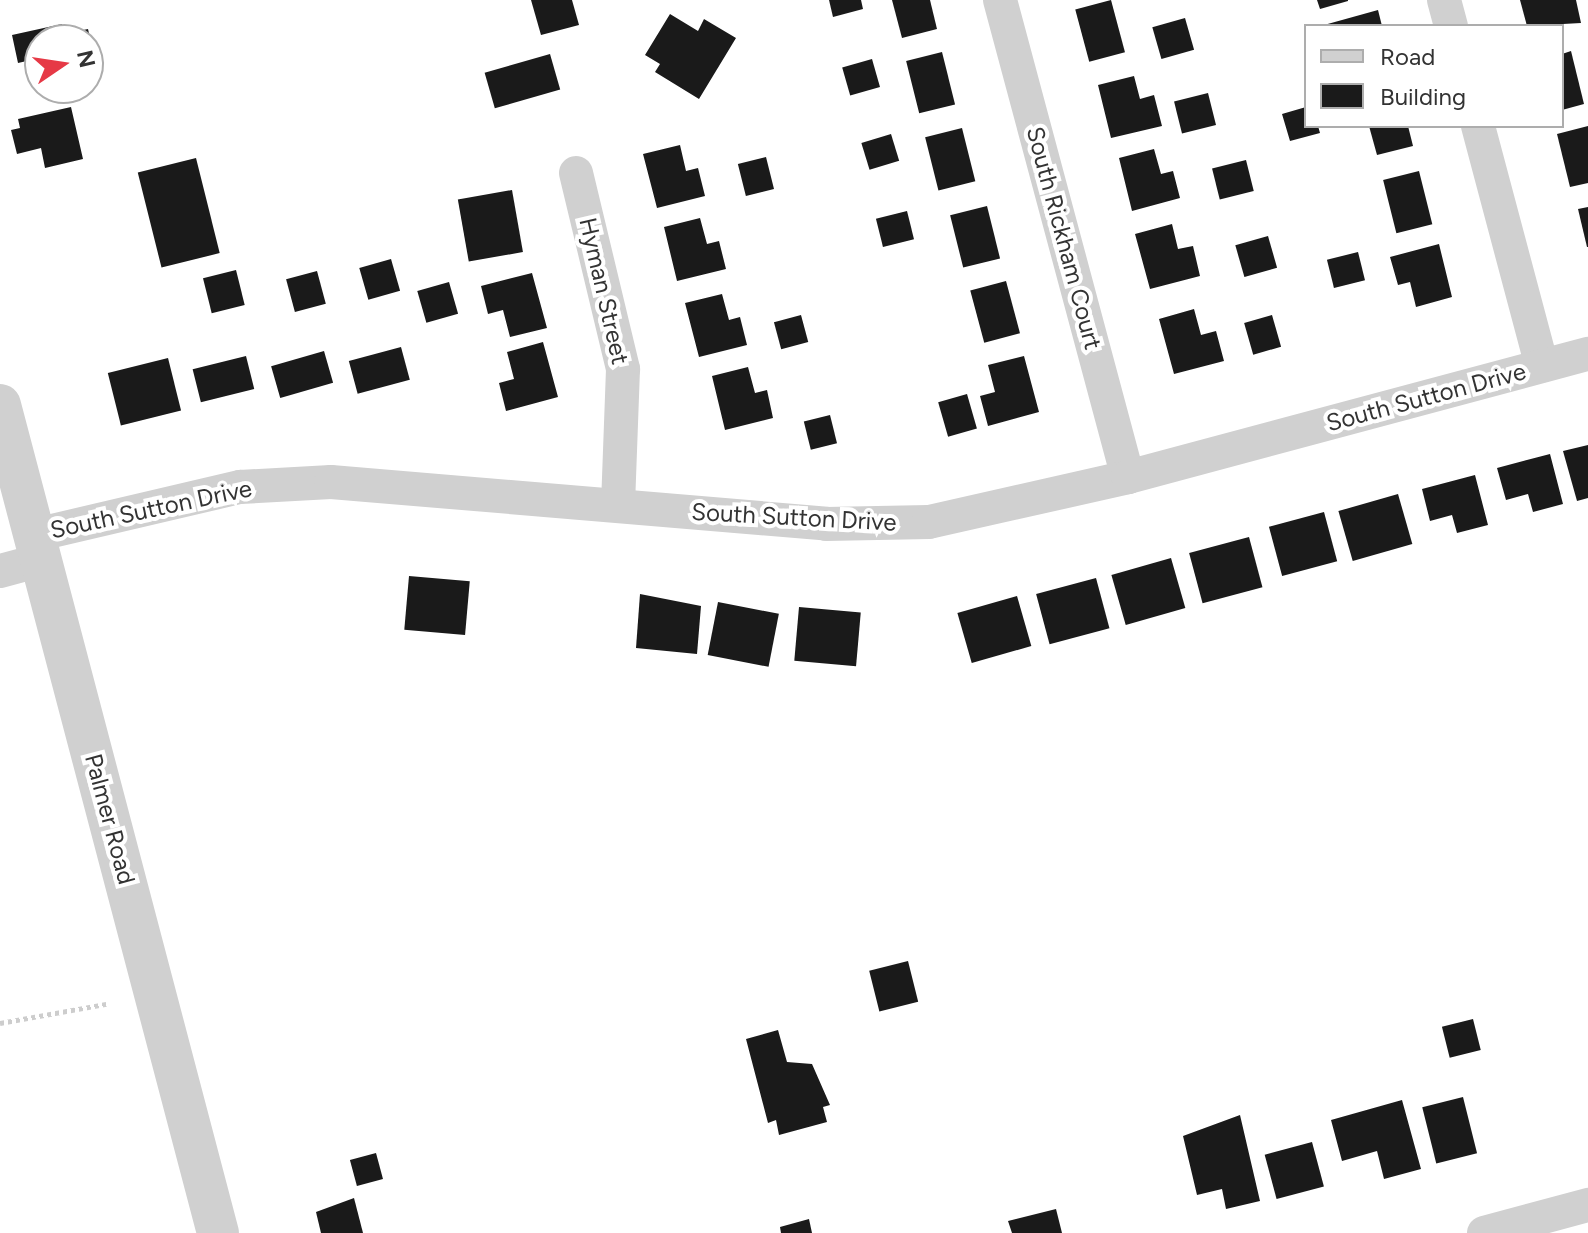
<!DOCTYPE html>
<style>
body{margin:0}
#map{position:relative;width:1588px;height:1233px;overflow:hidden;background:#fff;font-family:Figtree,sans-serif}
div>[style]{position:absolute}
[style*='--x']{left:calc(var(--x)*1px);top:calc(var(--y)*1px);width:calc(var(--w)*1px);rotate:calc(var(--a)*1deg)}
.building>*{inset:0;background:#1a1a1a;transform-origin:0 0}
.path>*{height:5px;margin-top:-2.5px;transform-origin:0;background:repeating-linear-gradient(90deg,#cdcdcd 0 4px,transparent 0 8px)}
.minor>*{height:34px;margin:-17px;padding:0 17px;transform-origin:17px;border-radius:17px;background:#d0d0d0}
.tertiary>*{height:42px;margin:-21px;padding:0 21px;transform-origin:21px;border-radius:21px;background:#d0d0d0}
span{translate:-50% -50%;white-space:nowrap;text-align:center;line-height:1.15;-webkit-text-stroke:8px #fff;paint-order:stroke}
.street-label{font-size:24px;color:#333}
.legend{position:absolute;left:1304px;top:24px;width:260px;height:104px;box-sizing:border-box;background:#fff;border:2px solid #adadad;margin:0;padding:10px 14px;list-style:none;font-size:24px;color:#333}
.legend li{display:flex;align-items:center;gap:16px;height:40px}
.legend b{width:40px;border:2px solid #adadad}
.north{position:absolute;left:24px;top:24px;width:80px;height:80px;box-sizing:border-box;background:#fff;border:2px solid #adadad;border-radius:50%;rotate:77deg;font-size:22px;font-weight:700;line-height:32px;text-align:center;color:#333}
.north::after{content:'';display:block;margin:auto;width:28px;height:36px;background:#e63946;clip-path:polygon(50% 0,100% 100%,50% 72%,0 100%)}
</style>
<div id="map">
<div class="building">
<div style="clip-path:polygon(531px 0,572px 0,579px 25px,541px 35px)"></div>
<div style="clip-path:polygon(829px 0,861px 0,863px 9px,833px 17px)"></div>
<div style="clip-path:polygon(892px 0,930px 0,937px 29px,902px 38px)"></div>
<div style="left:1111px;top:0;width:54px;height:37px;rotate:75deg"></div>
<div style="clip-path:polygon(1317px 0,1348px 0,1348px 1px,1320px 9px)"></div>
<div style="clip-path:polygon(1520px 0,1576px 0,1581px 23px,1527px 26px)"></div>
<div style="clip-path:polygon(1378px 10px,1382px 26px,1324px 26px,1324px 25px)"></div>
<div style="clip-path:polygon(670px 14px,698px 31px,704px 19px,736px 38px,699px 99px,655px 72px,660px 64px,645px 55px)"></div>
<div style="left:1185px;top:18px;width:33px;height:34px;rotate:74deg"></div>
<div style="clip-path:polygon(62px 24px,64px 34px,88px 29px,97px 68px,88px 70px,88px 40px,40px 40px,40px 58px,18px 63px,12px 35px)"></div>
<div style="clip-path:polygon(1571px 51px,1584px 104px,1562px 110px,1562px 54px)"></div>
<div style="left:942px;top:52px;width:54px;height:37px;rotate:76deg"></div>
<div style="left:550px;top:54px;width:37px;height:68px;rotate:74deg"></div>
<div style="left:872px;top:59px;width:29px;height:31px;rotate:74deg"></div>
<div style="clip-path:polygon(1134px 76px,1140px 99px,1154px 95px,1162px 126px,1111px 138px,1098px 85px)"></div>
<div style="left:1208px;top:93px;width:33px;height:35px;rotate:76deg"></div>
<div style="clip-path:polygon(71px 107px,83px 159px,45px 168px,41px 148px,17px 154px,11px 130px,20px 128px,18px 119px)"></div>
<div style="clip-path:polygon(1306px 107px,1306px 126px,1318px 126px,1320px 133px,1290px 141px,1282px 114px)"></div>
<div style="clip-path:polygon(1369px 126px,1408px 126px,1413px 146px,1377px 155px)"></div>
<div style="clip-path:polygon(1588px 126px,1588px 183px,1570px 187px,1557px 134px)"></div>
<div style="left:962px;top:128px;width:55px;height:38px;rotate:76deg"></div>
<div style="left:891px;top:134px;width:28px;height:31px;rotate:73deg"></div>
<div style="clip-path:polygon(680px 145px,686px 171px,698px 168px,705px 196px,657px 208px,643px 154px)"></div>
<div style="clip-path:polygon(1154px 149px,1161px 174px,1173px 171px,1180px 198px,1132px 211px,1119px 158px)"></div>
<div style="left:766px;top:157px;width:33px;height:29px;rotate:76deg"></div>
<div style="left:196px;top:158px;width:98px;height:60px;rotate:76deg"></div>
<div style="left:1246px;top:160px;width:32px;height:35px;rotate:76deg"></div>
<div style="left:1419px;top:171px;width:55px;height:37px;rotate:76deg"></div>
<div style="left:512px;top:190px;width:63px;height:55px;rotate:80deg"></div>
<div style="left:987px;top:206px;width:54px;height:38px;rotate:76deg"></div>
<div style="clip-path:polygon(1588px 207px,1588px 247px,1587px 247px,1578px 209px)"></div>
<div style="left:907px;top:211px;width:29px;height:32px;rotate:76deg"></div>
<div style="clip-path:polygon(700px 218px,707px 244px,719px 241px,726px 269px,677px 281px,664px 227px)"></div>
<div style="clip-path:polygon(1172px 224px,1178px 249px,1193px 246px,1200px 276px,1150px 289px,1135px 234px)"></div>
<div style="left:1268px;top:236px;width:33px;height:34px;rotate:74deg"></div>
<div style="clip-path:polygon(1439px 244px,1452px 297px,1416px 307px,1410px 282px,1398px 285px,1390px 257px)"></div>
<div style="left:1358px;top:252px;width:29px;height:32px;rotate:76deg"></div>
<div style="left:391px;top:259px;width:33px;height:33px;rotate:74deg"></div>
<div style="left:236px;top:270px;width:36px;height:34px;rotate:76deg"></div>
<div style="left:317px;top:271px;width:34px;height:32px;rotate:75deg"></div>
<div style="clip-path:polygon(532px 273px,547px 328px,510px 337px,503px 310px,488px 314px,481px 286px)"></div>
<div style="left:1006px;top:281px;width:54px;height:37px;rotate:75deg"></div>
<div style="left:449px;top:282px;width:33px;height:33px;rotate:74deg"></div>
<div style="clip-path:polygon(722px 294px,729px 320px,740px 317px,747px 345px,699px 357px,685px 303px)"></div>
<div style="clip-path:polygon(1194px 309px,1201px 335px,1216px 331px,1224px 361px,1174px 374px,1159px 319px)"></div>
<div style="left:801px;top:315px;width:28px;height:28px;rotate:75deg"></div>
<div style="left:1272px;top:315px;width:33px;height:29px;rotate:74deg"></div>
<div style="clip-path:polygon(543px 342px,558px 397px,506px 411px,499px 383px,514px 379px,507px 352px)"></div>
<div style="left:401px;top:347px;width:34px;height:54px;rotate:75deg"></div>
<div style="left:324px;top:351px;width:33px;height:55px;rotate:74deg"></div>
<div style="left:246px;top:356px;width:34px;height:55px;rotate:76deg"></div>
<div style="clip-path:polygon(1024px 356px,1039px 412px,988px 426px,980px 396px,995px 392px,988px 365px)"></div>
<div style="left:168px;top:358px;width:54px;height:62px;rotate:76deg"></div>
<div style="clip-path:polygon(748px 367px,755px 393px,767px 390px,773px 418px,725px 430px,712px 376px)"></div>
<div style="left:967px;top:394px;width:36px;height:30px;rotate:74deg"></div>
<div style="left:830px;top:415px;width:29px;height:27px;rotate:76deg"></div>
<div style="clip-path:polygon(1588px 445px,1588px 498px,1577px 501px,1563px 451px)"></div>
<div style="clip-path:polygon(1550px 454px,1563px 504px,1533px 512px,1528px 494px,1506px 500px,1497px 468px)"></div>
<div style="clip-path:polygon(1475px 475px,1488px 525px,1457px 533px,1452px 515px,1430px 521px,1422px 489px)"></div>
<div style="left:1398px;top:494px;width:52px;height:62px;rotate:74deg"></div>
<div style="left:1324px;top:512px;width:51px;height:57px;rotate:75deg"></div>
<div style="left:1249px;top:537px;width:52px;height:62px;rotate:75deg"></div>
<div style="left:1171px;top:558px;width:52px;height:62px;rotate:74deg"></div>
<div style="left:409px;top:576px;width:61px;height:54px;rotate:5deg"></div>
<div style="left:1096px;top:578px;width:52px;height:62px;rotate:75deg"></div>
<div style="clip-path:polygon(640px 594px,701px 606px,697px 654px,636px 648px)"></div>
<div style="left:1017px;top:596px;width:52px;height:62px;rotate:74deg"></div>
<div style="left:718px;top:602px;width:62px;height:54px;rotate:11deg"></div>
<div style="left:799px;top:607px;width:62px;height:54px;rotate:5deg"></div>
<div style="left:908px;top:961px;width:42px;height:40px;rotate:76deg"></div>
<div style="left:1473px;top:1019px;width:32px;height:32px;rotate:76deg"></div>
<div style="clip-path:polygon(778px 1030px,787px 1062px,812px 1064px,830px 1105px,823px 1107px,827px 1122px,779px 1135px,776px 1120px,768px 1123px,746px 1039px)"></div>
<div style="left:1463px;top:1097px;width:58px;height:42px;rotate:76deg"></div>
<div style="clip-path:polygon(1402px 1100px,1421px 1169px,1384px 1179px,1377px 1151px,1342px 1161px,1331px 1120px)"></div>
<div style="clip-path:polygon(1240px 1115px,1260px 1201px,1226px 1209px,1222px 1189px,1197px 1195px,1183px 1136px)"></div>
<div style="left:1312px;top:1142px;width:46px;height:49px;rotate:75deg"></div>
<div style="left:376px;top:1153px;width:27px;height:27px;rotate:75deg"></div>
<div style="clip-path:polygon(354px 1198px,363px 1233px,321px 1233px,316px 1212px)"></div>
<div style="clip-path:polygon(1056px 1209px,1062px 1233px,1012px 1233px,1008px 1221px)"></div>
<div style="clip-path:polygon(809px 1219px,812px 1233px,781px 1233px,780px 1227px)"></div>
</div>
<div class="path">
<div style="--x:0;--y:1023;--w:108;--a:-10.2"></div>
</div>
<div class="minor">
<div style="--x:1000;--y:0;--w:494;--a:75"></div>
<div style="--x:1444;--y:0;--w:27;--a:75"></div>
<div style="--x:1478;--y:126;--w:248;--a:75.1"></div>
<div style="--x:576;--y:173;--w:202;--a:76.5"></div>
<div style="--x:623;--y:369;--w:137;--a:92.1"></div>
<div style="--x:35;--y:535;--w:211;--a:-13.2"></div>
<div style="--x:240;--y:487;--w:91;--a:-3.1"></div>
<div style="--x:331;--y:482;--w:497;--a:4.8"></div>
<div style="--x:826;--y:524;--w:103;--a:-1.1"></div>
<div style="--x:929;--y:522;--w:204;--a:-12.7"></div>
<div style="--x:1128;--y:477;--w:476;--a:-15"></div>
<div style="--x:0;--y:571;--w:42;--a:-15"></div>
<div style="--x:1484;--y:1233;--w:108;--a:-15.1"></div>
</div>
<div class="tertiary">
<div style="--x:0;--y:405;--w:856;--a:75.25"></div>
</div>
<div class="street-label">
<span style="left:1064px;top:238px;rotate:75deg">South Rickham Court</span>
<span style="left:604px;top:291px;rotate:77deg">Hyman Street</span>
<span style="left:1426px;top:397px;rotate:-15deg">South Sutton Drive</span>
<span style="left:151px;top:509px;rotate:-12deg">South Sutton Drive</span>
<span style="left:794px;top:517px;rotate:3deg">South Sutton Drive</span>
<span style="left:110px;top:819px;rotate:75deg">Palmer Road</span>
</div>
<ul class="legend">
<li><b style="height:10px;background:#d0d0d0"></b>Road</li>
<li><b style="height:22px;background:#1a1a1a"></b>Building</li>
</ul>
<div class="north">N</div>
</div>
